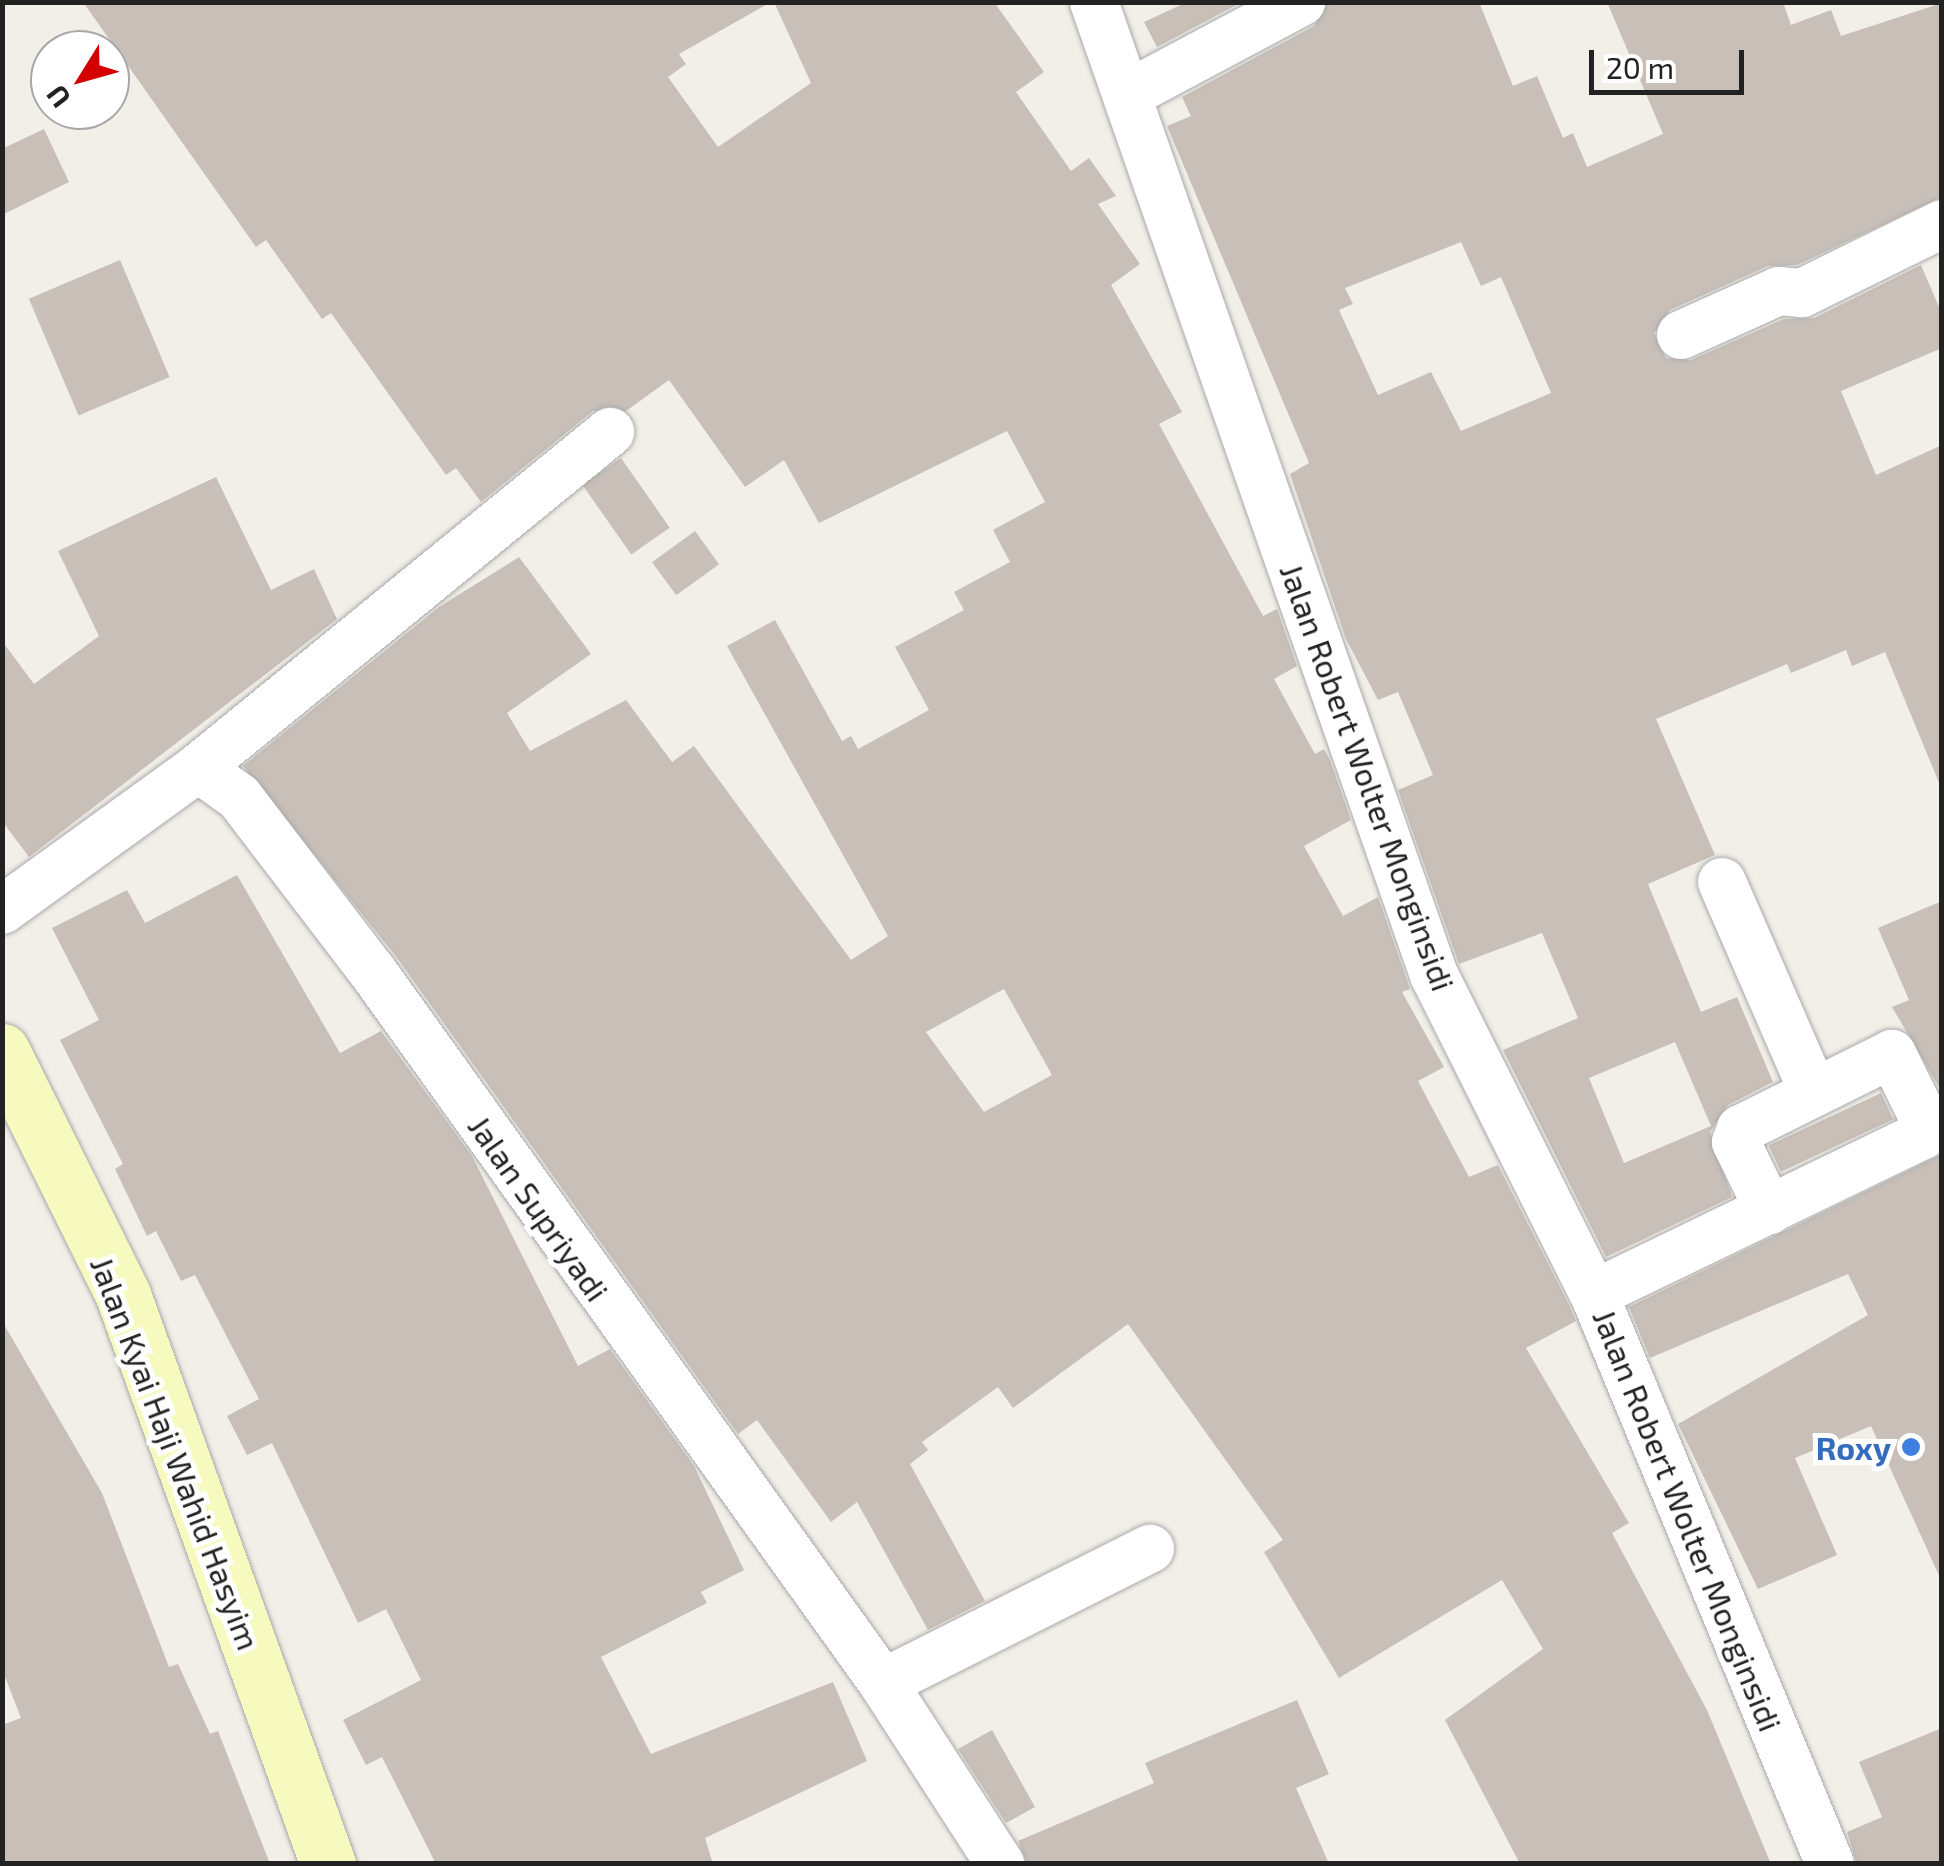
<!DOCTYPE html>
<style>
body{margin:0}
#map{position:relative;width:1944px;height:1866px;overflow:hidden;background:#f2efe9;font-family:"Exo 2",sans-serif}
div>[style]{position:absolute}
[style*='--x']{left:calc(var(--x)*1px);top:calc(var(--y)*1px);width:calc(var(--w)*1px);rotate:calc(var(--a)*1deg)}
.building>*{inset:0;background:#c7bfb8;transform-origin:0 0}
.roads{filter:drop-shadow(0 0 2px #a9a9a9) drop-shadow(0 0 2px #a9a9a9)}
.street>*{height:48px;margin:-24px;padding:0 24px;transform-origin:24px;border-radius:24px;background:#fff}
.secondary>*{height:55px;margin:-27.5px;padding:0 27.5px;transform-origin:27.5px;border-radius:27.5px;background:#f7fabf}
.dots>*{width:28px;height:28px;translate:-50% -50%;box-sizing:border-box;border:5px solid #fff;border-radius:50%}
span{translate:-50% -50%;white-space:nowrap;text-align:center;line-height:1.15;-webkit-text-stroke:10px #fff;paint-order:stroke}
.street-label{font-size:32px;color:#222}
.shop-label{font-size:32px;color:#366cbe;font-weight:700}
.right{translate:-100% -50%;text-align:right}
.frame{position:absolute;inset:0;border:5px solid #222;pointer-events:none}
.north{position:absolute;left:30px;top:30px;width:100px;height:100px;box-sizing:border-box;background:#fff;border:2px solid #a7a7a7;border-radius:50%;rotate:233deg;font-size:28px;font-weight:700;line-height:40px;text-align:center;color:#222}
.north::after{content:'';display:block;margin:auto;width:35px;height:45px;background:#d40000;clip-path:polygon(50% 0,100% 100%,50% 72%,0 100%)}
.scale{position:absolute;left:1589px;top:50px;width:155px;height:45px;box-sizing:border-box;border:5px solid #222;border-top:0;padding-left:12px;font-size:30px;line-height:35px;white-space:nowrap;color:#222;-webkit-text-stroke:8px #fff;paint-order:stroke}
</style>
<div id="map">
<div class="building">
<div style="clip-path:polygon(evenodd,83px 2px,771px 2px,679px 54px,686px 64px,668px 77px,718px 147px,811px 83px,774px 2px,994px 2px,1044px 72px,1016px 92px,1071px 171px,1089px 158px,1116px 196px,1098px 204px,1140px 264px,1111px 285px,1182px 412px,1159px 424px,1263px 616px,1277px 609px,1297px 666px,1274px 679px,1315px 754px,1324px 749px,1330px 760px,1351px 820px,1304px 846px,1343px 916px,1378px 897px,1410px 989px,1402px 992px,1444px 1067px,1418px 1081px,1469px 1177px,1498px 1165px,1569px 1305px,1576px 1321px,1526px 1348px,1629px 1523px,1612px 1533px,1707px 1710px,1771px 1864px,1520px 1864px,1445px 1720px,1543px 1649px,1502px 1580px,1339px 1678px,1264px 1552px,1283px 1540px,1128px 1324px,1013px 1408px,998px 1387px,922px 1442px,928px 1450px,910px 1464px,985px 1601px,928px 1630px,857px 1502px,831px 1522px,757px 1420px,738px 1434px,395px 955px,243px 766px,439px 607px,519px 557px,591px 654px,507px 713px,530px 751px,626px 700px,672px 762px,694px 746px,851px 960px,888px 936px,727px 646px,775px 620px,842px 741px,851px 736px,858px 749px,929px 710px,895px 647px,964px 610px,954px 592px,1010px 562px,993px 530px,1045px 502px,1007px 431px,819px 523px,784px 460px,745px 487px,669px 380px,626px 411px,593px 411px,481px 502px,456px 468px,446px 475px,331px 313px,322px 319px,266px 240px,256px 247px,83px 2px,1004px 989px,1052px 1075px,984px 1112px,926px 1032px,1004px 989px)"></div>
<div style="clip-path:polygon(1187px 2px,1242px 2px,1157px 47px,1144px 22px)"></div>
<div style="clip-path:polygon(evenodd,1328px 2px,1479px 2px,1513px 86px,1537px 76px,1563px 138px,1573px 133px,1587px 167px,1663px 134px,1607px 2px,1783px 2px,1791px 25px,1831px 10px,1841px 36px,1942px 3px,1942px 197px,1797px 265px,1768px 266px,1670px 310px,1654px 333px,1666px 358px,1691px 360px,1784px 319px,1814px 318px,1921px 265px,1942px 314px,1942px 348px,1841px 391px,1876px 475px,1942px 445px,1942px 790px,1885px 652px,1852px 666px,1846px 650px,1791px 673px,1787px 664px,1656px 719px,1715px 855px,1648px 884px,1701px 1012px,1737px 997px,1773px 1082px,1728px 1105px,1710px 1132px,1732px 1197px,1606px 1257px,1503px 1050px,1578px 1018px,1542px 933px,1459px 964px,1398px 790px,1433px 775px,1398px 692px,1378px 700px,1346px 639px,1290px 474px,1309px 463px,1167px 126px,1191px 116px,1182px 97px,1314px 26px,1328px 2px,1461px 242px,1481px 286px,1501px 277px,1551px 393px,1461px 431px,1431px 372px,1378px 395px,1339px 310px,1353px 304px,1345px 288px,1461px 242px,1328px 2px,1675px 1042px,1711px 1126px,1624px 1163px,1589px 1078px,1675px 1042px)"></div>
<div style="clip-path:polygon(44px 129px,69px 182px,2px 215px,2px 149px)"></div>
<div style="left:120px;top:260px;width:127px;height:99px;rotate:67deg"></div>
<div style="left:621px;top:458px;width:85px;height:47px;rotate:55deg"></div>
<div style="clip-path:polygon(216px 477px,271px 590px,314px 569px,337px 619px,29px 857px,2px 821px,2px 641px,34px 684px,99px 636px,58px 551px)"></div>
<div style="left:695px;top:531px;width:41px;height:53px;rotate:54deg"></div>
<div style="clip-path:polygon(237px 875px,340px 1053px,381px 1031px,472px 1156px,578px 1366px,610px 1349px,694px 1466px,744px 1570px,701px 1592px,707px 1603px,601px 1657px,651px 1754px,833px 1682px,867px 1761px,705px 1838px,713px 1864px,436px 1864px,382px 1757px,366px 1765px,343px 1720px,421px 1680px,386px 1609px,358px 1623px,272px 1443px,247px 1455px,227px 1416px,259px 1399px,195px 1275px,181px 1281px,156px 1231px,147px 1236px,115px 1169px,123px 1164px,60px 1040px,99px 1020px,52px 928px,127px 890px,145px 923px)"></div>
<div style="clip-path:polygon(1942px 901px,1942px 1092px,1892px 1007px,1909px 1000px,1878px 928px)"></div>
<div style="left:1881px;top:1093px;width:29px;height:124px;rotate:65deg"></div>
<div style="clip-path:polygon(1942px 1154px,1942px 1582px,1871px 1426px,1795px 1458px,1837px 1555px,1758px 1589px,1678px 1424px,1868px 1315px,1848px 1274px,1650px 1358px,1629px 1307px)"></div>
<div style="clip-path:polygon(2px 1321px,102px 1493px,169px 1667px,178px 1664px,210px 1734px,218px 1731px,270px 1864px,2px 1864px,2px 1725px,21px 1718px,2px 1669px)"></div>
<div style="clip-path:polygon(1297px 1700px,1329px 1774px,1296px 1788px,1329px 1864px,1027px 1864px,1018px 1841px,1154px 1783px,1145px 1763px)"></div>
<div style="clip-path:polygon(1942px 1728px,1942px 1864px,1857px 1864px,1847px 1832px,1882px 1817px,1859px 1762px)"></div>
<div style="clip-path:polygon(992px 1730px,1035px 1807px,1006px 1823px,958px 1749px)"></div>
</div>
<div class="roads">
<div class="street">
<div style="--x:1094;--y:2;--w:1031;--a:70.74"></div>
<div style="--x:1434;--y:975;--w:357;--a:63.4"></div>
<div style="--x:1594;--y:1294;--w:617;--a:67.51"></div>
<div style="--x:1130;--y:93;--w:194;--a:-28"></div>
<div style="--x:1681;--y:335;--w:107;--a:-24.2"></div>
<div style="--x:1779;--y:291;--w:23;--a:5"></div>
<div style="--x:1802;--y:293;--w:156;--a:-26.2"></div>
<div style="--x:198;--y:768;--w:50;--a:35.3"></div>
<div style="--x:239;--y:797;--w:220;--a:52.6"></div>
<div style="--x:373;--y:972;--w:875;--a:54.35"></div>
<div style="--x:883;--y:1683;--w:216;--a:57.1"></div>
<div style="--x:1722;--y:882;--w:226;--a:66.5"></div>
<div style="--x:2;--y:910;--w:242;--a:-35.9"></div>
<div style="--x:198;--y:768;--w:532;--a:-39.2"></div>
<div style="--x:1594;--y:1294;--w:365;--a:-25.8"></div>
<div style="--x:1923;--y:1135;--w:14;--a:-82"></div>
<div style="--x:1925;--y:1121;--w:75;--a:-116.2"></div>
<div style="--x:1892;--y:1054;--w:169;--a:153.6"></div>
<div style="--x:1741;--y:1129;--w:14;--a:111"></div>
<div style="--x:1736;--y:1142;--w:76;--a:64.1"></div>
<div style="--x:883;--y:1683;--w:299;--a:-26.7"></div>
</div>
<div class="secondary">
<div style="--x:2;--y:1051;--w:272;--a:63.6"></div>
<div style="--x:123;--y:1295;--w:605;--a:70.19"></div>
</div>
</div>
<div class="dots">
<div style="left:1911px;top:1447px;background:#3f7fe0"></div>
</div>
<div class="street-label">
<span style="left:1368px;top:777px;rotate:70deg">Jalan Robert Wolter Monginsidi</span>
<span style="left:539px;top:1208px;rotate:55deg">Jalan Supriyadi</span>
<span style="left:176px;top:1453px;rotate:69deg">Jalan Kyai Haji Wahid Hasyim</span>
<span style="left:1688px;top:1520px;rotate:68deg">Jalan Robert Wolter Monginsidi</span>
</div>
<div class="shop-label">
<span class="right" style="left:1891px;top:1447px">Roxy</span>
</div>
<div class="frame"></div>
<div class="north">U</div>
<div class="scale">20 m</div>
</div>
